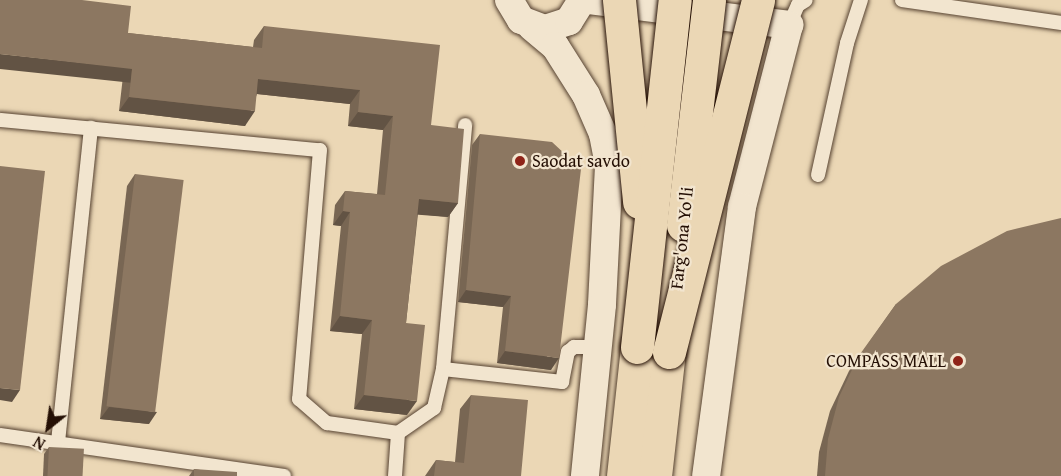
<!DOCTYPE html>
<style>
body{margin:0}
#map{position:relative;width:1061px;height:476px;overflow:hidden;background:#ebd7b5;font-family:"Gentium Book Plus",serif}
div>[style]{position:absolute}
[style*='--x']{left:calc(var(--x)*1px);top:calc(var(--y)*1px);width:calc(var(--w)*1px);rotate:calc(var(--a)*1deg)}
.roads{filter:drop-shadow(0 0 2px #564231) drop-shadow(0 0 2px #564231)}
.lane>*{height:14px;margin:-7px;padding:0 7px;transform-origin:7px;border-radius:7px;background:#f2e5cf}
.street>*{height:28px;margin:-14px;padding:0 14px;transform-origin:14px;border-radius:14px;background:#f2e5cf}
.primary>*{height:33px;margin:-16.5px;padding:0 16.5px;transform-origin:16.5px;border-radius:16.5px;background:#ebd7b5}
.bridges{filter:drop-shadow(0 0 2px #251005) drop-shadow(0 0 2px #251005)}
.highway-bridge>*{height:33px;margin:-16.5px;padding:0 16.5px;transform-origin:16.5px;border-radius:16.5px;background:#ebd7b5}
.wall>*{inset:0;background:#786653}
.shaded-wall>*{inset:0;background:#625344;transform-origin:0 0}
.building>*{inset:0;background:#8c7761;transform-origin:0 0}
.dots>*{width:16px;height:16px;translate:-50% -50%;box-sizing:border-box;border:3px solid #f2e5cf;border-radius:50%}
span{translate:-50% -50%;white-space:nowrap;text-align:center;line-height:1.15;-webkit-text-stroke:4.5px #f2e5cf;paint-order:stroke}
.poi-label{font-size:18px;color:#251005}
.left{translate:0 -50%;text-align:left}
.right{translate:-100% -50%;text-align:right}
.street-label{font-size:18px;color:#251005}
.north{position:absolute;left:18px;top:398px;width:60px;height:60px;-webkit-text-stroke:4px #f2e5cf;paint-order:stroke;rotate:210deg;font-size:16px;font-weight:700;line-height:24px;text-align:center;color:#251005}
.north::after{content:'';display:block;margin:auto;width:21px;height:27px;background:#251005;clip-path:polygon(50% 0,100% 100%,50% 72%,0 100%)}
</style>
<div id="map">
<div class="roads">
<div class="lane">
<div style="--x:902;--y:0;--w:161;--a:8.2"></div>
<div style="--x:789;--y:25;--w:22;--a:-66"></div>
<div style="--x:798;--y:5;--w:9;--a:-32"></div>
<div style="--x:0;--y:120;--w:321;--a:5.4"></div>
<div style="--x:320;--y:150;--w:250;--a:94.8"></div>
<div style="--x:299;--y:399;--w:37;--a:41"></div>
<div style="--x:327;--y:423;--w:72;--a:8"></div>
<div style="--x:398;--y:433;--w:43;--a:94"></div>
<div style="--x:818;--y:175;--w:135;--a:-77.6"></div>
<div style="--x:847;--y:43;--w:45;--a:-72"></div>
<div style="--x:443;--y:369;--w:120;--a:6.2"></div>
<div style="--x:562;--y:382;--w:31;--a:-79"></div>
<div style="--x:568;--y:352;--w:8;--a:-40"></div>
<div style="--x:574;--y:347;--w:24;--a:0"></div>
<div style="--x:398;--y:433;--w:44;--a:-34.8"></div>
<div style="--x:434;--y:408;--w:40;--a:-77"></div>
<div style="--x:443;--y:369;--w:245;--a:-84.8"></div>
<div style="--x:0;--y:435;--w:287;--a:8.2"></div>
<div style="--x:58;--y:442;--w:316;--a:-84"></div>
</div>
<div class="street">
<div style="--x:509;--y:0;--w:23;--a:59"></div>
<div style="--x:521;--y:20;--w:26;--a:21"></div>
<div style="--x:545;--y:29;--w:25;--a:-18"></div>
<div style="--x:569;--y:21;--w:25;--a:-58"></div>
<div style="--x:589;--y:0;--w:202;--a:7.1"></div>
<div style="--x:789;--y:25;--w:188;--a:104.5"></div>
<div style="--x:742;--y:207;--w:271;--a:97.6"></div>
<div style="--x:532;--y:27;--w:30;--a:40"></div>
<div style="--x:555;--y:46;--w:58;--a:57.7"></div>
<div style="--x:586;--y:95;--w:43;--a:66.4"></div>
<div style="--x:603;--y:134;--w:33;--a:79"></div>
<div style="--x:609;--y:166;--w:139;--a:92.9"></div>
<div style="--x:602;--y:305;--w:172;--a:95.7"></div>
</div>
<div class="primary">
<div style="--x:623;--y:476;--w:130;--a:-83.8"></div>
<div style="--x:655;--y:476;--w:125;--a:-83.6"></div>
</div>
</div>
<div class="bridges">
<div class="highway-bridge">
<div style="--x:619;--y:0;--w:203;--a:84.3"></div>
<div style="--x:683;--y:225;--w:226;--a:-83.4"></div>
<div style="--x:637;--y:347;--w:349;--a:-83.8"></div>
<div style="--x:669;--y:352;--w:363;--a:-75.8"></div>
</div>
</div>
<div class="wall">
<div style="clip-path:polygon(264px 26px,431px 125px,458px 203px,448px 217px,418px 214px,406px 323px,407px 415px,354px 409px,362px 334px,330px 331px,341px 226px,333px 225px,335px 205px,345px 191px,377px 194px,383px 130px,348px 126px,350px 104px,257px 94px,245px 126px,119px 111px,128px 33px,253px 47px,254px 40px)"></div>
<div style="clip-path:polygon(480px 134px,551px 370px,497px 363px,503px 307px,458px 302px,472px 145px)"></div>
<div style="clip-path:polygon(135px 174px,149px 424px,100px 419px,127px 186px)"></div>
<div style="clip-path:polygon(896px 304px,1061px 476px,817px 476px,819px 452px,830px 411px,849px 371px)"></div>
<div style="clip-path:polygon(471px 395px,521px 476px,425px 476px,436px 460px,455px 462px,460px 409px)"></div>
<div style="clip-path:polygon(49px 447px,82px 476px,43px 476px,44px 454px)"></div>
<div style="clip-path:polygon(194px 469px,237px 476px,189px 476px)"></div>
</div>
<div class="shaded-wall">
<div style="left:0;top:54px;width:133px;height:15px;rotate:6deg"></div>
<div style="clip-path:polygon(258px 79px,360px 90px,350px 104px,248px 93px)"></div>
<div style="clip-path:polygon(129px 97px,255px 111px,245px 126px,119px 111px)"></div>
<div style="clip-path:polygon(358px 112px,393px 116px,383px 130px,348px 126px)"></div>
<div style="clip-path:polygon(419px 199px,458px 203px,448px 217px,409px 214px)"></div>
<div style="clip-path:polygon(343px 211px,350px 212px,341px 226px,333px 225px)"></div>
<div style="clip-path:polygon(466px 290px,511px 296px,503px 307px,458px 302px)"></div>
<div style="clip-path:polygon(340px 316px,372px 320px,362px 334px,330px 331px)"></div>
<div style="clip-path:polygon(505px 351px,559px 358px,551px 370px,497px 363px)"></div>
<div style="clip-path:polygon(0 388px,20px 390px,12px 402px,0 400px)"></div>
<div style="clip-path:polygon(364px 395px,417px 401px,407px 415px,354px 409px)"></div>
<div style="clip-path:polygon(109px 407px,157px 412px,149px 424px,100px 419px)"></div>
</div>
<div class="building">
<div style="clip-path:polygon(0 0,82px 0,131px 6px,128px 33px,262px 48px,264px 26px,440px 45px,431px 125px,464px 129px,458px 203px,419px 199px,406px 323px,425px 325px,417px 401px,364px 395px,372px 320px,340px 316px,350px 212px,343px 211px,345px 191px,385px 195px,393px 116px,358px 112px,360px 90px,258px 79px,255px 111px,129px 97px,132px 69px,0 54px)"></div>
<div style="clip-path:polygon(480px 134px,552px 142px,581px 169px,559px 358px,505px 351px,511px 296px,466px 290px)"></div>
<div style="clip-path:polygon(0 166px,45px 171px,20px 390px,0 388px)"></div>
<div style="left:135px;top:174px;width:49px;height:234px;rotate:7deg"></div>
<div style="clip-path:polygon(1061px 218px,1061px 476px,825px 476px,828px 439px,839px 397px,858px 357px,896px 304px,941px 266px,1007px 231px)"></div>
<div style="clip-path:polygon(471px 395px,528px 400px,521px 476px,434px 476px,436px 460px,464px 463px)"></div>
<div style="left:49px;top:447px;width:35px;height:29px;rotate:3deg"></div>
<div style="clip-path:polygon(194px 469px,237px 472px,237px 476px,194px 476px)"></div>
</div>
<div class="dots">
<div style="left:520px;top:161px;background:#8f2418"></div>
<div style="left:958px;top:361px;background:#8f2418"></div>
</div>
<div class="poi-label">
<span class="left" style="left:532px;top:161px">Saodat savdo</span>
<span class="right" style="left:946px;top:361px">COMPASS MALL</span>
</div>
<div class="street-label">
<span style="left:682px;top:238px;rotate:-84deg">Farg'ona Yo'li</span>
</div>
<div class="north">N</div>
</div>
